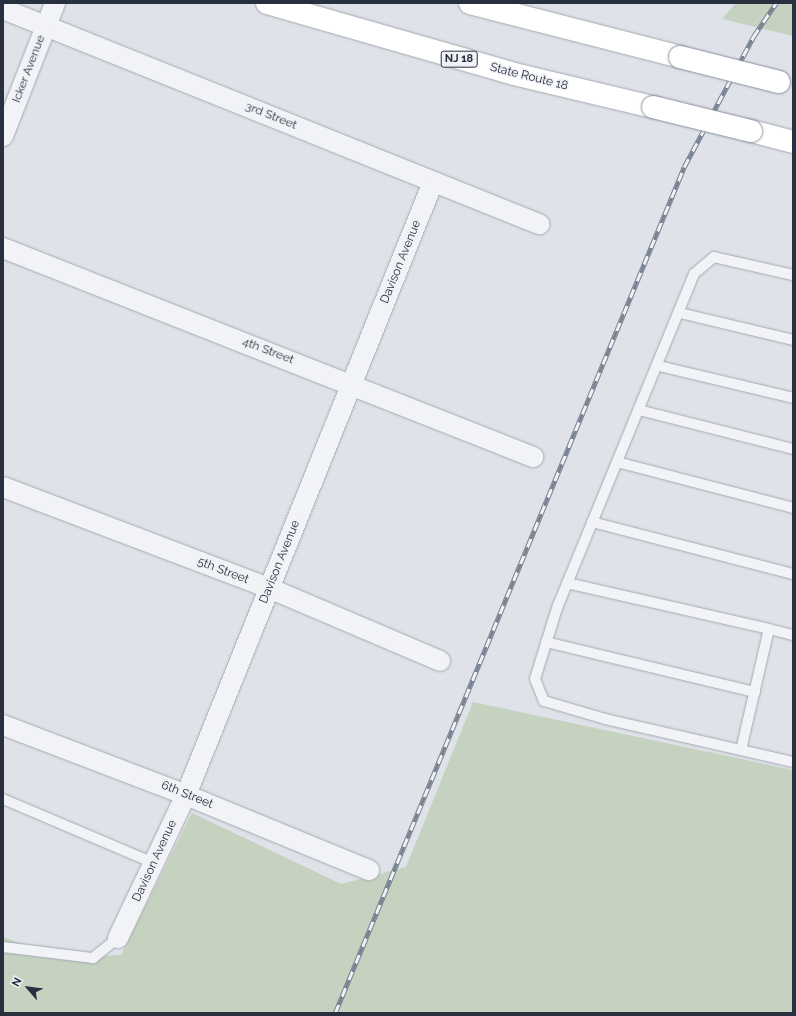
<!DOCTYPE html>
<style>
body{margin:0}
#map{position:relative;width:796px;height:1016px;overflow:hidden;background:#dfe2e8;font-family:Raleway,sans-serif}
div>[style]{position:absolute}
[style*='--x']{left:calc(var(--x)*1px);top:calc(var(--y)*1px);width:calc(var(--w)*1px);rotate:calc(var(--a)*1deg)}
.green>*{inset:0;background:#c5d2c0}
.roads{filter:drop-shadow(0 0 1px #a4a9b2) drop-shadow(0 0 1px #a4a9b2)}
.service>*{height:10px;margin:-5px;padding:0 5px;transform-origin:5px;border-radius:5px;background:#f2f3f6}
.minor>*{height:20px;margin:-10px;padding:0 10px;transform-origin:10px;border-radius:10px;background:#f2f3f6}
.trunk>*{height:22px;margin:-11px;padding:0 11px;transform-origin:11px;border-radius:11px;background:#fff}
.rail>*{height:4.5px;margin-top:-2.25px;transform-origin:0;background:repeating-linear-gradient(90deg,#eff1f6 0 9px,#798291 0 18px);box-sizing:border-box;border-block:1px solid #798291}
.bridges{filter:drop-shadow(0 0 1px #87909e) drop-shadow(0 0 1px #87909e)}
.trunk-bridge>*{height:22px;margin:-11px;padding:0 11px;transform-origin:11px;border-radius:11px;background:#fff}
span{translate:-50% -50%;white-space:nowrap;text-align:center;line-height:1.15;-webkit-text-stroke:3px #eff1f6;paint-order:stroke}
.shield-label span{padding:1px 3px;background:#eff1f6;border:1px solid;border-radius:3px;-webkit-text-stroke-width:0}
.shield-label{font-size:11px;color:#28303f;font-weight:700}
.street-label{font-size:12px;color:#28303f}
.frame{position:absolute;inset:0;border:4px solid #28303f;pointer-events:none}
.north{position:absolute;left:8px;top:968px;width:40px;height:40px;-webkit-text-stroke:3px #eff1f6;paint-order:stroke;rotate:298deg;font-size:11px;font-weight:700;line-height:16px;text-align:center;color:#28303f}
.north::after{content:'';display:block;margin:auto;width:14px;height:18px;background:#28303f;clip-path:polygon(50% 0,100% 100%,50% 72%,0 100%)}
</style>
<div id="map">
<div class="green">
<div style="clip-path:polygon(736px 3px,793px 3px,793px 36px,722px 19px)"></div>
<div style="clip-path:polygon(473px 702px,793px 770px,793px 1013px,3px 1013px,3px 937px,60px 958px,121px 955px,192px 813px,341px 884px,406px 867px)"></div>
</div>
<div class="roads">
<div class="service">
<div style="--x:793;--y:275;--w:81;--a:-167.2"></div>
<div style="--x:714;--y:257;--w:26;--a:140"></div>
<div style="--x:694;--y:274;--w:358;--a:112.3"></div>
<div style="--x:558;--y:605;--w:77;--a:107.3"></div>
<div style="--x:535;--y:679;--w:24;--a:68"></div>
<div style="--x:544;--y:701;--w:64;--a:16.4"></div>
<div style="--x:605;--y:719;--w:193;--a:12.9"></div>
<div style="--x:680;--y:313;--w:116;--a:13.4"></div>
<div style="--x:659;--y:366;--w:138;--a:13.4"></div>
<div style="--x:639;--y:410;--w:159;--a:14.2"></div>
<div style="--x:617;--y:462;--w:182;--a:14.6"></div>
<div style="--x:592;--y:522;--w:208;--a:14.5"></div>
<div style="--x:567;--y:583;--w:207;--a:12.8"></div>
<div style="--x:546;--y:642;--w:215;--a:13.5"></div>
<div style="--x:741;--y:750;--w:124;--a:-77"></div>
<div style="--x:769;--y:629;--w:25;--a:14"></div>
<div style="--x:3;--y:799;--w:164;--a:23"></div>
<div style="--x:3;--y:947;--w:91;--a:7"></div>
<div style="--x:93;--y:958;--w:32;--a:-39"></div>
</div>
<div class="minor">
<div style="--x:3;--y:9;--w:578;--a:21.86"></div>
<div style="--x:3;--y:136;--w:143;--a:-68.6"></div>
<div style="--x:3;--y:248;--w:570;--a:21.52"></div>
<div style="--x:3;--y:487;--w:285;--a:20.8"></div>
<div style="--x:269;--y:588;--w:186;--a:23.1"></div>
<div style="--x:3;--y:725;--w:196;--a:20.9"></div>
<div style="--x:186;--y:795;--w:198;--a:22.3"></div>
<div style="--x:118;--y:938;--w:158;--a:-64.6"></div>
<div style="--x:186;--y:795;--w:661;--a:-68.05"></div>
</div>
<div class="trunk">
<div style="--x:267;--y:3;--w:257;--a:16"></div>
<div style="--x:514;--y:74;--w:143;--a:13.4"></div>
<div style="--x:470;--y:3;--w:217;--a:14.4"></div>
<div style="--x:751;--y:131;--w:43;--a:14.7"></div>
</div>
</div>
<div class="rail">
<div style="--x:335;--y:1013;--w:915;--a:-67.58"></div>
<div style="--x:684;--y:167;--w:147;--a:-62"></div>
<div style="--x:753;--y:37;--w:41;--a:-55.9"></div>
</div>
<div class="bridges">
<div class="trunk-bridge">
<div style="--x:680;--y:57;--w:102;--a:14.2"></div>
<div style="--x:653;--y:107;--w:101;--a:13.8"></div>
</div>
</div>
<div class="shield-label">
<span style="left:459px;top:59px">NJ 18</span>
</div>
<div class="street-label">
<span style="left:29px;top:69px;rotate:-69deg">Icker Avenue</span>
<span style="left:529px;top:77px;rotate:14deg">State Route 18</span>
<span style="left:271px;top:116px;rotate:22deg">3rd Street</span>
<span style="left:401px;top:262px;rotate:-68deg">Davison Avenue</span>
<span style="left:268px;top:351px;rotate:21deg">4th Street</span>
<span style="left:280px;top:562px;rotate:-68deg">Davison Avenue</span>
<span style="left:223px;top:571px;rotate:21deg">5th Street</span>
<span style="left:187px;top:795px;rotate:22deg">6th Street</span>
<span style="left:155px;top:861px;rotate:-65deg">Davison Avenue</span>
</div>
<div class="frame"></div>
<div class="north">N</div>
</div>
